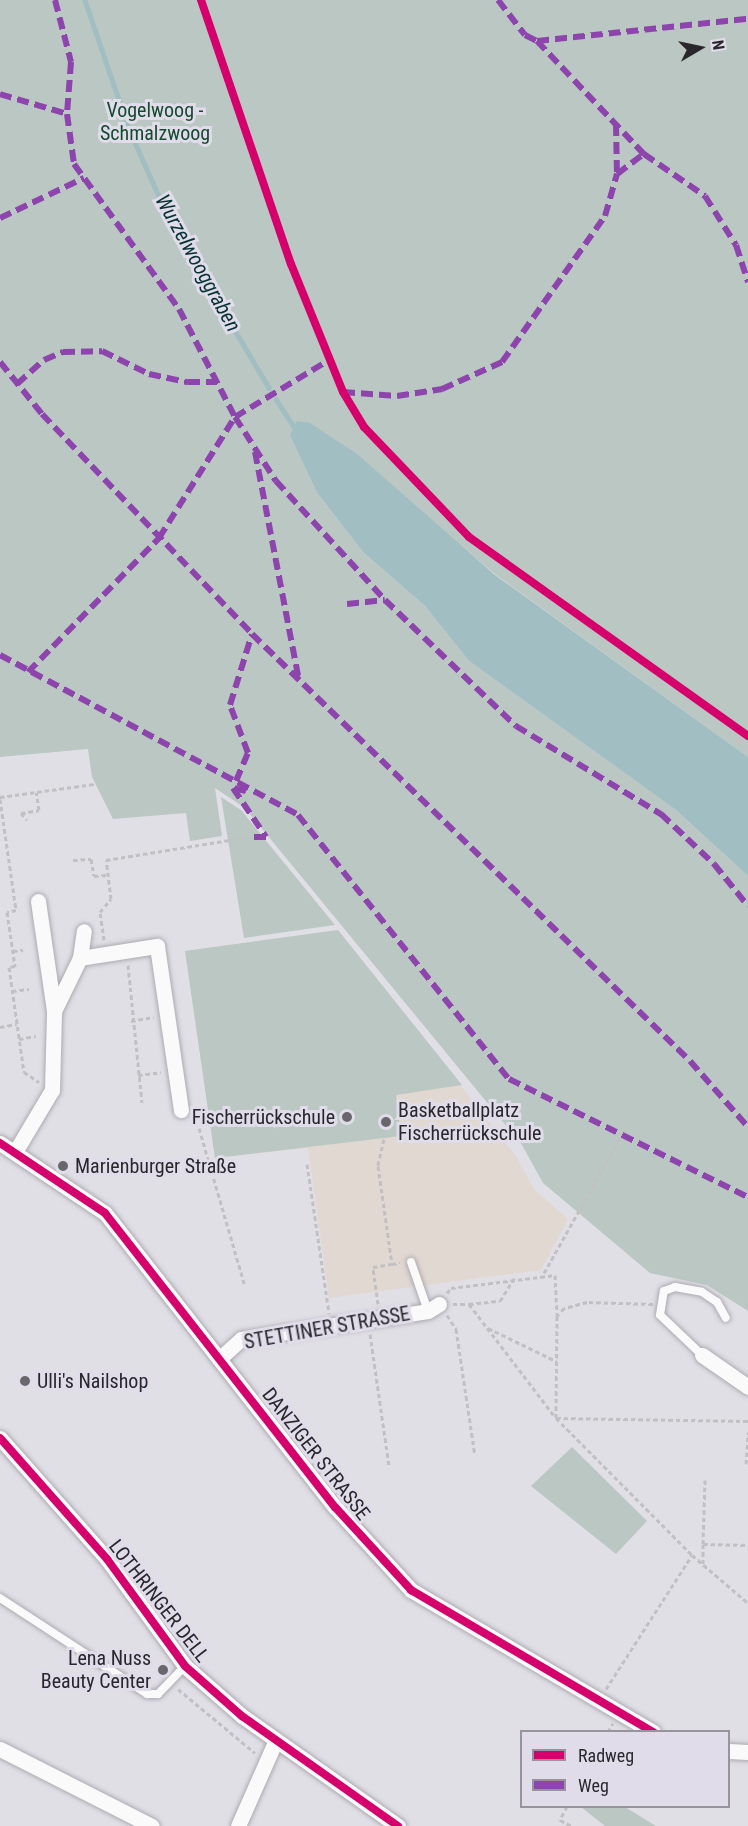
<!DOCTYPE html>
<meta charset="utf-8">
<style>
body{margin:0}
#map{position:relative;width:748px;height:1826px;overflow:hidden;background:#e1dfe6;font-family:"Roboto Condensed",sans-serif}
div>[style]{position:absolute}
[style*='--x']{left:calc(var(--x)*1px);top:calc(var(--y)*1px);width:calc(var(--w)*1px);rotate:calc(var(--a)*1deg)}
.education>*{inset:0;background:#e1d8d1}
.green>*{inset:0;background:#bac7c2}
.water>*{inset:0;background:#a1bec2}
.stream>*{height:4.5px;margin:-2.25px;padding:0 2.25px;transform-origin:2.25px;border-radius:2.25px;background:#a1bec2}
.path>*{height:3px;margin-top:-1.5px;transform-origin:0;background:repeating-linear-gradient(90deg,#c1c0c3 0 4.5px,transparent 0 7.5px)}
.roads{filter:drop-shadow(0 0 2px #adabb1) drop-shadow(0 0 2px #adabb1)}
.service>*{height:8px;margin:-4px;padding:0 4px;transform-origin:4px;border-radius:4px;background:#fafafb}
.minor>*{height:15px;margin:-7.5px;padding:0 7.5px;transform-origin:7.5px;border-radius:7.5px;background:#fafafb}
.quiet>*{height:6px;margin-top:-3px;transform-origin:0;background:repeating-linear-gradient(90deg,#8e44ad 0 12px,transparent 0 18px)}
.cycleway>*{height:8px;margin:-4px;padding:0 4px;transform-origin:4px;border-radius:4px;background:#d6006c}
.dots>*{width:16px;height:16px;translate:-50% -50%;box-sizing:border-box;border:3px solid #e0dce9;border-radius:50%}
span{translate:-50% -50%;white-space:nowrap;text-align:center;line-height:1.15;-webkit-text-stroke:6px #e0dce9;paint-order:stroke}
.park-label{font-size:20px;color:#144b2f}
.poi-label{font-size:20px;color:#29272c}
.left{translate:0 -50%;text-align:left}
.right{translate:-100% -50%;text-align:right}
.street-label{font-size:20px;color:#29272c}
.water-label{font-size:21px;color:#073335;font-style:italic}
.legend{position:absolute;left:520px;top:1730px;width:210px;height:78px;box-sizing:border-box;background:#e0dce9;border:2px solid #97949d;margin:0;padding:8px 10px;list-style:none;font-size:18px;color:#29272c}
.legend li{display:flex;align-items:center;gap:12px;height:30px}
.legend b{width:30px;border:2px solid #97949d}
.north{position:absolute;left:670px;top:18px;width:60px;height:60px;-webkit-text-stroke:4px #e0dce9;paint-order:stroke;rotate:81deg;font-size:16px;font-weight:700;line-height:24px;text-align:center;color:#29272c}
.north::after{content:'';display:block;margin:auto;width:21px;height:27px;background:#29272c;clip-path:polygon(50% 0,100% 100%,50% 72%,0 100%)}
</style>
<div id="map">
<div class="education">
<div style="clip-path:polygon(338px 930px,516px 1156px,534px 1189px,568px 1219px,541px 1270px,329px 1298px,308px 1148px,215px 1158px,185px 951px)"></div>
</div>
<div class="green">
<div style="clip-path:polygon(0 0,748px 0,748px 757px,496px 575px,391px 486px,318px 494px,363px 552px,425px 606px,469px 661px,676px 810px,748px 876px,748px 1311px,707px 1285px,650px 1273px,543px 1183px,522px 1145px,245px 808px,215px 788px,222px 836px,190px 841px,186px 813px,113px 819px,92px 777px,88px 749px,0 757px)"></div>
<div style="clip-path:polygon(221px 797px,241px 810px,335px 925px,244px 938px)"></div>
<div style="clip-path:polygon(338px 930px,462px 1085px,396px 1095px,401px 1136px,215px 1158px,185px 951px)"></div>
<div style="clip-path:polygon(572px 1447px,647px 1521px,616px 1554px,531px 1486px)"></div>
<div style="clip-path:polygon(581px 1807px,625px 1807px,656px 1826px,605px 1826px)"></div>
</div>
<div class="water">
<div style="clip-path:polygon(297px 421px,310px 423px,357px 454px,495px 575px,748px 757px,748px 876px,676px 810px,469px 661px,425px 606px,363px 552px,318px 494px,290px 435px)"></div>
</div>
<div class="stream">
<div style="--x:85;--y:0;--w:136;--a:71.2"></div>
<div style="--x:129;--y:129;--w:101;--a:66"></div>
<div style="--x:170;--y:221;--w:194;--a:59.3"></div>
<div style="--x:276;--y:399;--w:33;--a:57"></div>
</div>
<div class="path">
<div style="--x:0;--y:797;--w:95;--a:-7.9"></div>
<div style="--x:0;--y:799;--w:112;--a:81.8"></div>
<div style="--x:16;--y:910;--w:9;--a:167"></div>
<div style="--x:7;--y:912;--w:55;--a:81.6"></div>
<div style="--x:15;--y:966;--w:6;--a:171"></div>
<div style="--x:9;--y:967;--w:106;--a:81.9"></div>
<div style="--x:24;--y:1072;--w:18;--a:34"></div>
<div style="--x:21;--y:813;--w:18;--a:-9"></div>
<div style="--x:39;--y:810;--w:18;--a:-99"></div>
<div style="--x:21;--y:813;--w:9;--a:49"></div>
<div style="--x:73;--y:860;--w:18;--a:-3"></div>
<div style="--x:91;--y:859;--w:17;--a:80"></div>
<div style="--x:94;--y:876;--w:13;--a:-4"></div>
<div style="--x:104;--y:940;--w:28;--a:-98"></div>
<div style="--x:100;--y:912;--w:17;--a:-50"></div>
<div style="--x:111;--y:899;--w:39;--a:-97"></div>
<div style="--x:106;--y:860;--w:144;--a:-9.2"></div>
<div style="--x:13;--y:951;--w:10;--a:-6"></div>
<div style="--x:128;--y:965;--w:138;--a:84.2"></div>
<div style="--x:12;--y:991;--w:17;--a:-7"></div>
<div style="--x:131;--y:1021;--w:23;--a:-10"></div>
<div style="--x:0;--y:1027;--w:17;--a:-10"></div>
<div style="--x:19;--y:1039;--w:17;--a:-10"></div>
<div style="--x:138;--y:1075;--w:23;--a:-7"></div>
<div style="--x:199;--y:1128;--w:165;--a:73.8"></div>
<div style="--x:384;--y:1139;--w:28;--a:103"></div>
<div style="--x:378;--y:1166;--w:99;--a:81.9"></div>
<div style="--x:392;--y:1264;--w:8;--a:-7"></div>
<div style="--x:307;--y:1164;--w:151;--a:81.6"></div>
<div style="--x:544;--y:1273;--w:162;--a:-60.7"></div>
<div style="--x:447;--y:1293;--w:6;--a:-51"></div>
<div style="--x:451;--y:1288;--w:105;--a:-7.1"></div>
<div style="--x:555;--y:1275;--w:40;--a:87.1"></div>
<div style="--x:378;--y:1304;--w:37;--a:-98"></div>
<div style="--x:373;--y:1267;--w:19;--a:-9"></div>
<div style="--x:453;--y:1304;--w:16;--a:0"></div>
<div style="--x:469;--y:1304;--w:143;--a:52.7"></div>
<div style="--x:556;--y:1418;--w:192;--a:0.9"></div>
<div style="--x:469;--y:1304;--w:31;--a:-6"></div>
<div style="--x:500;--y:1301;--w:28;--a:-58"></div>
<div style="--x:653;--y:1304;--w:66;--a:-178.3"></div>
<div style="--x:587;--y:1302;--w:24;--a:165"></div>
<div style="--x:564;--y:1308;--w:11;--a:131"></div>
<div style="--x:557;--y:1316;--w:102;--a:90.6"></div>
<div style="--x:556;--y:1418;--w:193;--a:45.2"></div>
<div style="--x:692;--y:1555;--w:74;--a:40.6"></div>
<div style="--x:447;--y:1315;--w:17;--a:57"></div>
<div style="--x:456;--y:1329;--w:128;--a:81.5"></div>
<div style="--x:488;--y:1328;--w:76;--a:25.9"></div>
<div style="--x:370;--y:1334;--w:133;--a:81.8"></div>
<div style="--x:746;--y:1464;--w:32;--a:-86"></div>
<div style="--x:703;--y:1544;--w:64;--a:-88.2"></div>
<div style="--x:703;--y:1564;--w:20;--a:-90"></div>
<div style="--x:703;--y:1544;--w:45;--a:1.3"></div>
<div style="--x:178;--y:1689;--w:100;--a:39.7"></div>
<div style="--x:606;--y:1689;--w:159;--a:-57.3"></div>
<div style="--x:608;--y:1732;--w:10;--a:-61"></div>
<div style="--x:567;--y:1806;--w:16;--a:117"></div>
<div style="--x:560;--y:1820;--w:13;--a:27"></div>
</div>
<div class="roads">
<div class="service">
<div style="--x:411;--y:1262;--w:52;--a:70.9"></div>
<div style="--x:702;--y:1355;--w:58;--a:-136.4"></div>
<div style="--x:660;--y:1315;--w:24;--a:-81"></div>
<div style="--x:664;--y:1291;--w:12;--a:-20"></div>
<div style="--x:675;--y:1287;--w:27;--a:10"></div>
<div style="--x:702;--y:1292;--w:18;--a:34"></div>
<div style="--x:717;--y:1302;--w:18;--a:61"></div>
<div style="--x:0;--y:1598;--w:176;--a:33.1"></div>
<div style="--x:147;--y:1694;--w:11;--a:0"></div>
<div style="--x:158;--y:1694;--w:39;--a:-46"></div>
</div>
<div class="minor">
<div style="--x:38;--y:901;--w:111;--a:81.7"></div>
<div style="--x:80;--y:958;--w:78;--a:-8.9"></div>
<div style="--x:157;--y:946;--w:166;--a:81.7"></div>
<div style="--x:0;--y:1143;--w:126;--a:33.7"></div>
<div style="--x:105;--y:1213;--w:373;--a:52"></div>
<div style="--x:335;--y:1507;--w:113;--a:47.5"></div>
<div style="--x:411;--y:1590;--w:281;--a:30.4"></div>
<div style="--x:15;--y:1152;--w:72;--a:-59.2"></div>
<div style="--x:52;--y:1090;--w:79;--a:-88.5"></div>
<div style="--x:54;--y:1011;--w:59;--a:-63.9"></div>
<div style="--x:80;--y:958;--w:27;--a:-82"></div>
<div style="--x:702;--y:1355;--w:56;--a:34.8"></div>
<div style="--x:220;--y:1358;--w:28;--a:-42"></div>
<div style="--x:241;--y:1339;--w:189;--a:-8.5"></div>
<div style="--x:428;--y:1311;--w:13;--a:-32"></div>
<div style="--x:0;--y:1438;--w:162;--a:48.5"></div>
<div style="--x:107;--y:1559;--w:132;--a:53.9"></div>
<div style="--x:185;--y:1666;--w:76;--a:41.3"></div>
<div style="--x:242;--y:1716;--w:191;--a:35.2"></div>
<div style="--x:0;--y:1749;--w:170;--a:26.9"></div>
<div style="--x:728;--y:1751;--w:20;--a:3"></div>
<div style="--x:238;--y:1826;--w:94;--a:-66.2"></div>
</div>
</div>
<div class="quiet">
<div style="--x:55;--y:0;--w:64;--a:75.5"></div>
<div style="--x:71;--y:62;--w:52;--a:94.4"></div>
<div style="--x:67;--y:114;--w:50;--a:82"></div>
<div style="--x:74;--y:164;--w:179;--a:54.1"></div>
<div style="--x:179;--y:309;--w:122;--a:62.6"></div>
<div style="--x:235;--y:417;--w:76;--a:57.4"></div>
<div style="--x:276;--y:481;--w:161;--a:47.5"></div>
<div style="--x:385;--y:600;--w:182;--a:43.9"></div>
<div style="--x:516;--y:726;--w:170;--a:31.3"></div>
<div style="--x:661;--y:814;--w:73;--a:43.3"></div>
<div style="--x:714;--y:864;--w:54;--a:51"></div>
<div style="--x:498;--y:0;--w:44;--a:52.4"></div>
<div style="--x:525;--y:35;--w:13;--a:27"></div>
<div style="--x:537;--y:41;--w:212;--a:-6"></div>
<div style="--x:537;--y:41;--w:156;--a:46.6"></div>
<div style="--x:644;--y:154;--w:74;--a:34.5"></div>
<div style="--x:705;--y:196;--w:58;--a:57.7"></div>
<div style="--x:736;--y:245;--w:39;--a:72"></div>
<div style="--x:0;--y:94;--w:70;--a:16.6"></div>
<div style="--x:616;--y:124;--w:50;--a:88.9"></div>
<div style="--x:0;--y:218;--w:93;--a:-25.5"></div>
<div style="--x:0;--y:362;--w:67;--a:51.1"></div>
<div style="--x:42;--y:414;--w:304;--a:46.3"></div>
<div style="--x:252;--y:634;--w:612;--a:44.27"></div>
<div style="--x:690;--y:1061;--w:88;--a:48.7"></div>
<div style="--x:17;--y:384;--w:36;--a:-42"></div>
<div style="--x:44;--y:360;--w:21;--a:-23"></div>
<div style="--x:63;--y:352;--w:39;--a:-1"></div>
<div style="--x:102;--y:351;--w:52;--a:26.1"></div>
<div style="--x:149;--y:374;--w:40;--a:12"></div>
<div style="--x:188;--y:382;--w:29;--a:0"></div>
<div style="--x:343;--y:392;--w:54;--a:4.2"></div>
<div style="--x:397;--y:396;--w:46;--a:-8.8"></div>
<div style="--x:442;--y:389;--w:66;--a:-24.2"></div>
<div style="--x:502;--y:362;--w:179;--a:-54.8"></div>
<div style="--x:605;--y:216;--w:44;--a:-74.1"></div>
<div style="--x:617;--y:174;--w:34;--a:-37"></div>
<div style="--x:255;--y:452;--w:233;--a:79.1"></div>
<div style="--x:347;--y:604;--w:38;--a:-6"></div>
<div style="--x:0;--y:655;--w:338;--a:28.2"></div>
<div style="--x:298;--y:815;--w:338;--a:51.4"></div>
<div style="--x:509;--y:1079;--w:267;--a:26.3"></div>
<div style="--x:28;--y:672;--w:187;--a:-45.6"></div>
<div style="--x:159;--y:538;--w:143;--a:-57.9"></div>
<div style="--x:235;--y:417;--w:110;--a:-31.2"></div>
<div style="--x:236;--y:781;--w:30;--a:-67"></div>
<div style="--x:248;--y:753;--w:51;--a:-110.6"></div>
<div style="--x:230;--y:705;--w:74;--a:-72.8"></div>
<div style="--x:246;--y:791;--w:13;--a:-167"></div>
<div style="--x:233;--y:788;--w:59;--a:56"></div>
<div style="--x:266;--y:837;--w:18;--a:180"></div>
</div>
<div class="cycleway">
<div style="--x:201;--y:0;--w:279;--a:71.2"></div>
<div style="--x:291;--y:264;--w:138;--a:67.9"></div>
<div style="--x:343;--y:392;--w:41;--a:59"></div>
<div style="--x:364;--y:427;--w:152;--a:46.3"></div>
<div style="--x:469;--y:537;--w:343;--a:35.5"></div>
<div style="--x:0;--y:1143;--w:126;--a:33.7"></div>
<div style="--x:105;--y:1213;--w:373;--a:52"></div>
<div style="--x:335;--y:1507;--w:113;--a:47.5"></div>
<div style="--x:411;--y:1590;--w:281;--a:30.4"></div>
<div style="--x:0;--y:1438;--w:162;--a:48.5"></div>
<div style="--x:107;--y:1559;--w:132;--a:53.9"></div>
<div style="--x:185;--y:1666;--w:76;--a:41.3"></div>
<div style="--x:242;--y:1716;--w:191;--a:35.2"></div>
</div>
<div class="dots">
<div style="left:347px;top:1117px;background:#69676d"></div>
<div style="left:386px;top:1122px;background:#69676d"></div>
<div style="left:63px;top:1166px;background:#69676d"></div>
<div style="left:25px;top:1381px;background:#69676d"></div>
<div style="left:163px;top:1670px;background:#69676d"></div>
</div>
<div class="park-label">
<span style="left:155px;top:122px">Vogelwoog -<br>Schmalzwoog</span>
</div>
<div class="poi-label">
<span class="left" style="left:398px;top:1122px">Basketballplatz<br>Fischerrückschule</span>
<span class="right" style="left:335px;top:1117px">Fischerrückschule</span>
<span class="left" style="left:75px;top:1166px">Marienburger Straße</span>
<span class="left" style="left:37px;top:1381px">Ulli's Nailshop</span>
<span class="right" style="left:151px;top:1670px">Lena Nuss<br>Beauty Center</span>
</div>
<div class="street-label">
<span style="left:327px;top:1328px;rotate:-10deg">STETTINER STRASSE</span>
<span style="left:316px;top:1454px;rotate:52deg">DANZIGER STRASSE</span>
<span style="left:159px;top:1601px;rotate:52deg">LOTHRINGER DELL</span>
</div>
<div class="water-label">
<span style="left:198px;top:263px;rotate:61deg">Wurzelwooggraben</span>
</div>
<ul class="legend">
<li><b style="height:8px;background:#d6006c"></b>Radweg</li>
<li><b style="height:8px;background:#8e44ad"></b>Weg</li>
</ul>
<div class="north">N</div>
</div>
